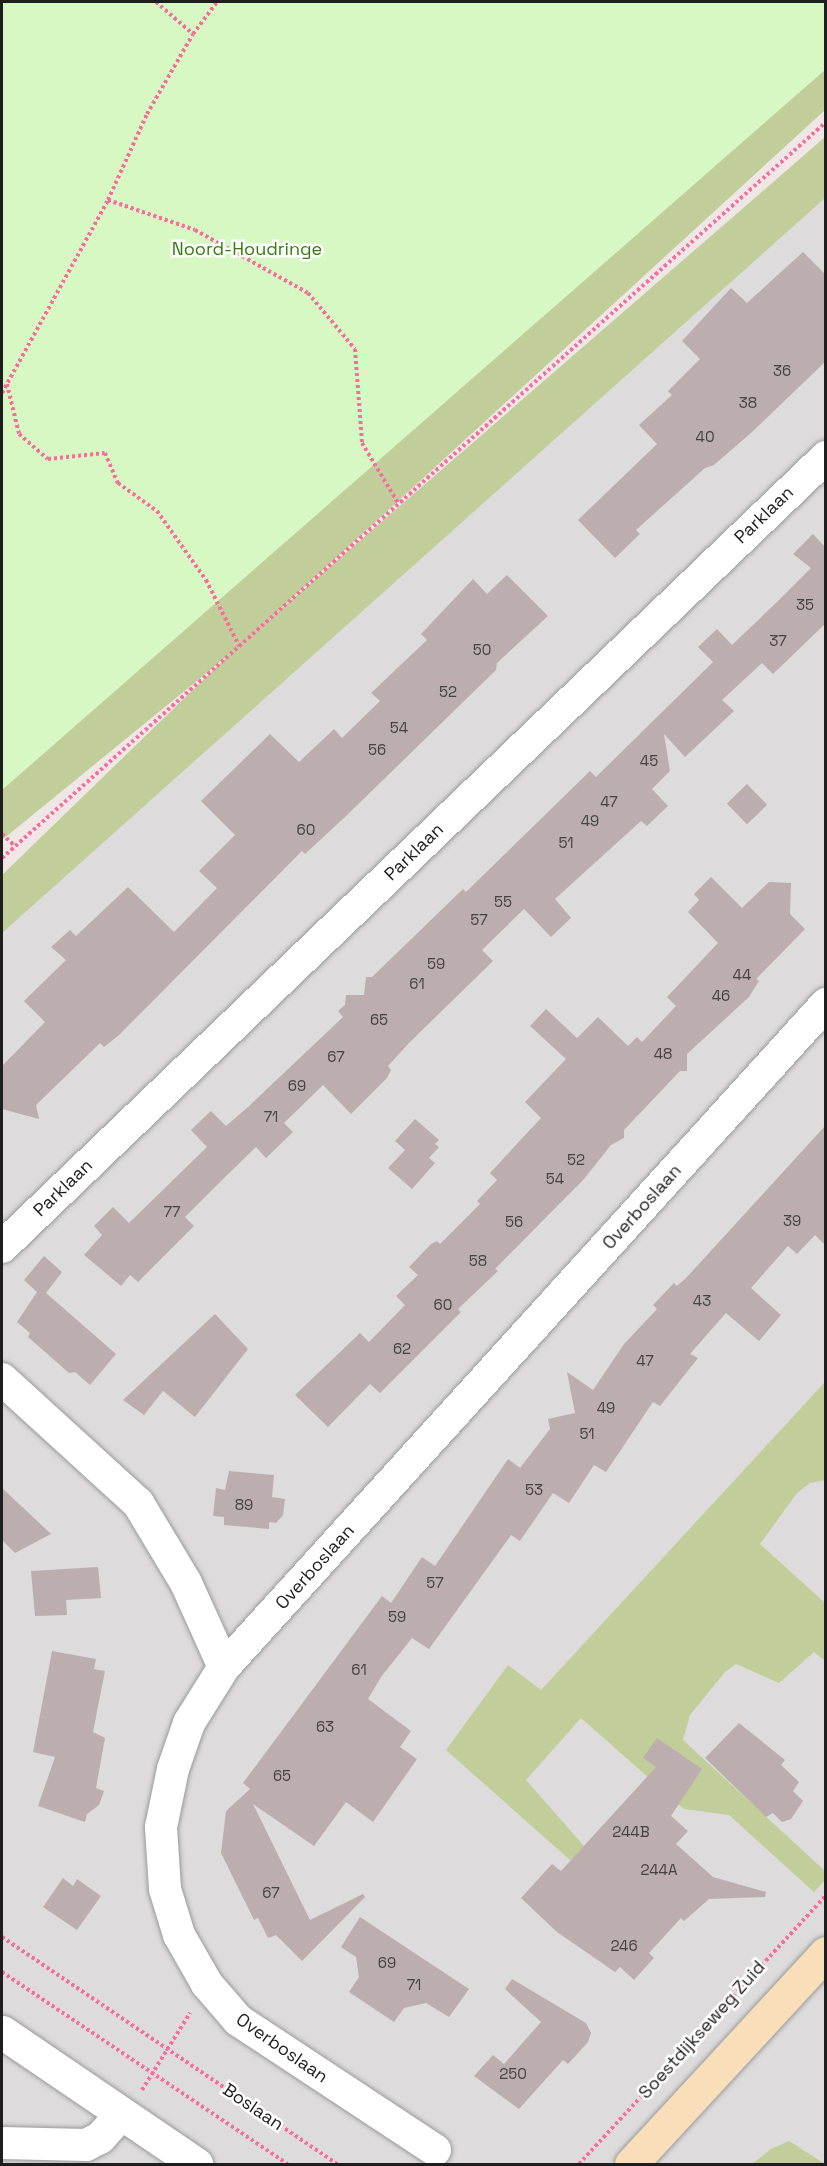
<!DOCTYPE html>
<style>
body{margin:0}
#map{position:relative;width:827px;height:2166px;overflow:hidden;background:#efe7e5;font-family:"Space Grotesk",sans-serif}
div>[style]{position:absolute}
[style*='--x']{left:calc(var(--x)*1px);top:calc(var(--y)*1px);width:calc(var(--w)*1px);rotate:calc(var(--a)*1deg)}
.residential>*{inset:0;background:#dddbdc}
.forest>*{inset:0;background:#c1ce9a}
.park>*{inset:0;background:#d7f8c2}
.building>*{inset:0;background:#bcaeae;transform-origin:0 0}
.path>*{height:4px;margin-top:-2px;transform-origin:0;background:repeating-linear-gradient(90deg,#f76e9e 0 3px,transparent 0 6px)}
.roads{filter:drop-shadow(0 0 2px #9b9b9b) drop-shadow(0 0 2px #9b9b9b)}
.minor>*{height:32px;margin:-16px;padding:0 16px;transform-origin:16px;border-radius:16px;background:#fff}
.tertiary>*{height:33px;margin:-16.5px;padding:0 16.5px;transform-origin:16.5px;border-radius:16.5px;background:#fff}
.secondary>*{height:33px;margin:-16.5px;padding:0 16.5px;transform-origin:16.5px;border-radius:16.5px;background:#f8dfba}
span{translate:-50% -50%;white-space:nowrap;text-align:center;line-height:1.15;-webkit-text-stroke:5px #fff;paint-order:stroke}
.number-label{font-size:15px;color:#464242}
.number-label span{-webkit-text-stroke-width:0}
.park-label{font-size:18px;color:#367c0d}
.street-label{font-size:18px;color:#1e1e1e}
.frame{position:absolute;inset:0;border:3px solid #1e1e1e;pointer-events:none}
</style>
<div id="map">
<div class="residential">
<div style="clip-path:polygon(825px 164px,825px 2164px,2px 2164px,2px 897px)"></div>
</div>
<div class="forest">
<div style="clip-path:polygon(825px 2px,825px 110px,265px 623px,825px 137px,825px 198px,2px 933px,2px 875px,231px 653px,2px 840px,2px 411px)"></div>
<div style="clip-path:polygon(825px 1382px,825px 1480px,810px 1483px,797px 1493px,760px 1544px,825px 1603px,825px 1661px,814px 1652px,779px 1683px,736px 1664px,725px 1672px,690px 1715px,683px 1740px,825px 1871px,825px 1880px,814px 1892px,729px 1815px,684px 1809px,581px 1718px,526px 1780px,584px 1846px,571px 1861px,446px 1750px,508px 1665px,541px 1690px)"></div>
<div style="clip-path:polygon(789px 2141px,825px 2164px,752px 2164px,771px 2149px)"></div>
</div>
<div class="park">
<div style="clip-path:polygon(2px 2px,825px 2px,825px 70px,2px 790px)"></div>
</div>
<div class="building">
<div style="clip-path:polygon(803px 252px,825px 274px,825px 362px,752px 432px,714px 465px,705px 468px,636px 530px,640px 534px,615px 558px,578px 520px,657px 444px,639px 425px,672px 395px,668px 391px,700px 359px,682px 341px,731px 288px,747px 303px)"></div>
<div style="clip-path:polygon(813px 534px,825px 547px,825px 624px,773px 674px,762px 663px,722px 700px,734px 711px,685px 757px,664px 734px,670px 771px,652px 789px,668px 806px,647px 826px,641px 821px,555px 899px,571px 918px,551px 937px,524px 909px,482px 950px,493px 961px,409px 1043px,388px 1066px,391px 1070px,387px 1078px,351px 1114px,323px 1085px,284px 1123px,293px 1132px,266px 1158px,256px 1147px,218px 1184px,185px 1217px,194px 1226px,138px 1282px,130px 1275px,121px 1286px,84px 1255px,102px 1235px,94px 1226px,113px 1207px,129px 1223px,207px 1147px,191px 1130px,211px 1111px,226px 1126px,248px 1107px,343px 1017px,338px 1011px,345px 1005px,346px 995px,364px 995px,366px 977px,372px 977px,463px 889px,466px 892px,590px 771px,596px 777px,713px 662px,698px 647px,717px 629px,732px 645px,777px 602px,811px 568px,793px 554px)"></div>
<div style="clip-path:polygon(507px 575px,548px 616px,497px 663px,496px 670px,345px 817px,305px 854px,302px 851px,119px 1035px,104px 1047px,100px 1043px,36px 1105px,39px 1119px,2px 1109px,2px 1066px,45px 1022px,24px 1001px,66px 960px,51px 947px,70px 930px,76px 936px,128px 887px,174px 932px,217px 888px,199px 871px,235px 835px,201px 801px,270px 734px,299px 762px,334px 729px,342px 738px,380px 701px,371px 693px,427px 640px,421px 634px,473px 579px,487px 594px)"></div>
<div style="left:747px;top:784px;width:29px;height:28px;rotate:46deg"></div>
<div style="clip-path:polygon(711px 877px,742px 908px,769px 882px,791px 883px,790px 914px,805px 929px,756px 979px,759px 981px,749px 997px,687px 1054px,687px 1071px,680px 1071px,624px 1130px,624px 1138px,611px 1145px,584px 1179px,495px 1269px,498px 1271px,458px 1309px,461px 1312px,380px 1393px,370px 1384px,328px 1427px,295px 1395px,360px 1333px,369px 1342px,405px 1305px,396px 1296px,418px 1275px,409px 1267px,431px 1244px,437px 1241px,440px 1244px,480px 1204px,477px 1201px,497px 1180px,490px 1173px,541px 1118px,525px 1102px,566px 1059px,530px 1026px,546px 1009px,577px 1038px,598px 1017px,628px 1046px,637px 1037px,642px 1042px,676px 1006px,667px 997px,718px 943px,688px 912px,699px 900px,694px 894px)"></div>
<div style="clip-path:polygon(415px 1119px,439px 1140px,435px 1144px,439px 1147px,429px 1158px,435px 1163px,412px 1189px,388px 1168px,405px 1150px,395px 1141px)"></div>
<div style="clip-path:polygon(825px 1126px,825px 1245px,815px 1235px,797px 1254px,788px 1246px,751px 1288px,781px 1315px,759px 1341px,726px 1313px,690px 1354px,698px 1358px,660px 1406px,653px 1402px,606px 1472px,594px 1465px,569px 1503px,553px 1493px,520px 1541px,511px 1535px,429px 1649px,412px 1638px,381px 1677px,368px 1699px,411px 1731px,400px 1747px,417px 1759px,373px 1822px,346px 1802px,314px 1846px,253px 1804px,310px 1920px,363px 1894px,365px 1897px,302px 1961px,276px 1935px,268px 1938px,258px 1918px,254px 1920px,221px 1853px,226px 1811px,250px 1789px,243px 1783px,382px 1596px,391px 1603px,422px 1557px,435px 1566px,508px 1459px,520px 1468px,550px 1429px,548px 1419px,575px 1413px,567px 1372px,593px 1390px,624px 1344px,657px 1309px,653px 1305px,674px 1283px,677px 1286px,687px 1277px)"></div>
<div style="clip-path:polygon(44px 1256px,62px 1272px,46px 1293px,116px 1354px,90px 1385px,75px 1372px,69px 1373px,28px 1337px,30px 1333px,17px 1322px,37px 1292px,24px 1280px)"></div>
<div style="clip-path:polygon(215px 1314px,248px 1349px,195px 1417px,163px 1391px,144px 1415px,123px 1400px)"></div>
<div style="clip-path:polygon(229px 1471px,274px 1475px,272px 1497px,285px 1499px,283px 1515px,276px 1523px,269px 1522px,269px 1529px,224px 1525px,224px 1517px,213px 1516px,216px 1488px,225px 1490px)"></div>
<div style="clip-path:polygon(2px 1488px,51px 1534px,15px 1553px,2px 1540px)"></div>
<div style="clip-path:polygon(98px 1567px,101px 1598px,66px 1600px,67px 1615px,35px 1616px,31px 1571px)"></div>
<div style="clip-path:polygon(52px 1651px,96px 1659px,94px 1669px,105px 1671px,93px 1732px,105px 1738px,96px 1788px,104px 1791px,99px 1805px,87px 1814px,85px 1822px,38px 1806px,55px 1757px,33px 1752px)"></div>
<div style="clip-path:polygon(739px 1723px,785px 1760px,781px 1765px,799px 1782px,793px 1791px,803px 1801px,791px 1819px,782px 1822px,773px 1813px,766px 1817px,705px 1758px)"></div>
<div style="clip-path:polygon(657px 1738px,702px 1769px,671px 1816px,688px 1831px,676px 1844px,713px 1877px,766px 1892px,765px 1897px,709px 1899px,684px 1921px,681px 1918px,649px 1953px,654px 1958px,634px 1980px,620px 1967px,615px 1972px,557px 1932px,521px 1898px,552px 1864px,561px 1871px,656px 1767px,643px 1758px)"></div>
<div style="clip-path:polygon(63px 1878px,73px 1886px,77px 1879px,101px 1896px,77px 1930px,43px 1907px)"></div>
<div style="clip-path:polygon(360px 1917px,469px 1989px,449px 2017px,426px 2003px,404px 2008px,394px 2022px,349px 1992px,359px 1977px,356px 1957px,341px 1947px)"></div>
<div style="clip-path:polygon(512px 1979px,586px 2023px,591px 2033px,588px 2042px,568px 2064px,563px 2060px,519px 2109px,474px 2076px,493px 2055px,504px 2064px,541px 2022px,505px 1989px)"></div>
</div>
<div class="path">
<div style="--x:156;--y:2;--w:49;--a:40.9"></div>
<div style="--x:108;--y:200;--w:92;--a:19"></div>
<div style="--x:195;--y:230;--w:129;--a:29.1"></div>
<div style="--x:308;--y:293;--w:73;--a:50"></div>
<div style="--x:355;--y:349;--w:94;--a:85.7"></div>
<div style="--x:362;--y:443;--w:70;--a:59"></div>
<div style="--x:7;--y:384;--w:51;--a:76.5"></div>
<div style="--x:19;--y:434;--w:38;--a:41"></div>
<div style="--x:48;--y:459;--w:57;--a:-6"></div>
<div style="--x:105;--y:453;--w:33;--a:67"></div>
<div style="--x:118;--y:483;--w:48;--a:35.7"></div>
<div style="--x:157;--y:511;--w:85;--a:54.6"></div>
<div style="--x:206;--y:580;--w:74;--a:63.4"></div>
<div style="--x:2;--y:393;--w:220;--a:-61.2"></div>
<div style="--x:108;--y:200;--w:94;--a:-65.6"></div>
<div style="--x:147;--y:114;--w:92;--a:-60.1"></div>
<div style="--x:193;--y:34;--w:40;--a:-53"></div>
<div style="--x:2;--y:834;--w:18;--a:43"></div>
<div style="--x:2;--y:858;--w:1105;--a:-41.77"></div>
<div style="--x:2;--y:1937;--w:405;--a:34.1"></div>
<div style="--x:2;--y:1972;--w:344;--a:33.9"></div>
<div style="--x:142;--y:2090;--w:91;--a:-58.1"></div>
<div style="--x:579;--y:2164;--w:365;--a:-47.4"></div>
</div>
<div class="roads">
<div class="minor">
<div style="--x:2;--y:1247;--w:1142;--a:-43.79"></div>
<div style="--x:2;--y:1379;--w:184;--a:42.4"></div>
<div style="--x:138;--y:1503;--w:93;--a:59"></div>
<div style="--x:186;--y:1583;--w:92;--a:65.7"></div>
<div style="--x:2;--y:2143;--w:84;--a:1.4"></div>
<div style="--x:86;--y:2145;--w:16;--a:-27"></div>
<div style="--x:100;--y:2138;--w:31;--a:-48"></div>
<div style="--x:435;--y:2150;--w:236;--a:-146.6"></div>
<div style="--x:238;--y:2020;--w:48;--a:-130.7"></div>
<div style="--x:207;--y:1984;--w:56;--a:-119.7"></div>
<div style="--x:179;--y:1935;--w:48;--a:-106.9"></div>
<div style="--x:165;--y:1889;--w:62;--a:-93.7"></div>
<div style="--x:161;--y:1827;--w:59;--a:-78.3"></div>
<div style="--x:173;--y:1769;--w:49;--a:-70.8"></div>
<div style="--x:189;--y:1723;--w:66;--a:-58"></div>
<div style="--x:224;--y:1667;--w:896;--a:-47.76"></div>
</div>
<div class="tertiary">
<div style="--x:2;--y:2032;--w:235;--a:34.2"></div>
</div>
<div class="secondary">
<div style="--x:631;--y:2164;--w:287;--a:-47.3"></div>
</div>
</div>
<div class="number-label">
<span style="left:782px;top:371px">36</span>
<span style="left:748px;top:403px">38</span>
<span style="left:705px;top:437px">40</span>
<span style="left:805px;top:605px">35</span>
<span style="left:778px;top:641px">37</span>
<span style="left:482px;top:650px">50</span>
<span style="left:448px;top:692px">52</span>
<span style="left:399px;top:728px">54</span>
<span style="left:377px;top:750px">56</span>
<span style="left:649px;top:761px">45</span>
<span style="left:609px;top:802px">47</span>
<span style="left:590px;top:821px">49</span>
<span style="left:306px;top:830px">60</span>
<span style="left:566px;top:843px">51</span>
<span style="left:503px;top:902px">55</span>
<span style="left:479px;top:920px">57</span>
<span style="left:436px;top:964px">59</span>
<span style="left:742px;top:975px">44</span>
<span style="left:417px;top:984px">61</span>
<span style="left:721px;top:996px">46</span>
<span style="left:379px;top:1020px">65</span>
<span style="left:663px;top:1054px">48</span>
<span style="left:336px;top:1057px">67</span>
<span style="left:297px;top:1086px">69</span>
<span style="left:271px;top:1117px">71</span>
<span style="left:576px;top:1160px">52</span>
<span style="left:555px;top:1179px">54</span>
<span style="left:172px;top:1212px">77</span>
<span style="left:792px;top:1221px">39</span>
<span style="left:514px;top:1222px">56</span>
<span style="left:478px;top:1261px">58</span>
<span style="left:702px;top:1301px">43</span>
<span style="left:443px;top:1305px">60</span>
<span style="left:402px;top:1349px">62</span>
<span style="left:645px;top:1361px">47</span>
<span style="left:606px;top:1408px">49</span>
<span style="left:587px;top:1434px">51</span>
<span style="left:534px;top:1490px">53</span>
<span style="left:244px;top:1505px">89</span>
<span style="left:435px;top:1583px">57</span>
<span style="left:397px;top:1617px">59</span>
<span style="left:359px;top:1670px">61</span>
<span style="left:325px;top:1727px">63</span>
<span style="left:282px;top:1776px">65</span>
<span style="left:631px;top:1832px">244B</span>
<span style="left:659px;top:1870px">244A</span>
<span style="left:271px;top:1893px">67</span>
<span style="left:624px;top:1946px">246</span>
<span style="left:387px;top:1963px">69</span>
<span style="left:414px;top:1985px">71</span>
<span style="left:513px;top:2074px">250</span>
</div>
<div class="park-label">
<span style="left:247px;top:249px">Noord-Houdringe</span>
</div>
<div class="street-label">
<span style="left:764px;top:515px;rotate:-44deg">Parklaan</span>
<span style="left:414px;top:852px;rotate:-44deg">Parklaan</span>
<span style="left:63px;top:1188px;rotate:-44deg">Parklaan</span>
<span style="left:642px;top:1207px;rotate:-48deg">Overboslaan</span>
<span style="left:315px;top:1567px;rotate:-48deg">Overboslaan</span>
<span style="left:702px;top:2030px;rotate:-48deg">Soestdijkseweg Zuid</span>
<span style="left:282px;top:2048px;rotate:35deg">Overboslaan</span>
<span style="left:253px;top:2107px;rotate:34deg">Boslaan</span>
</div>
<div class="frame"></div>
</div>
